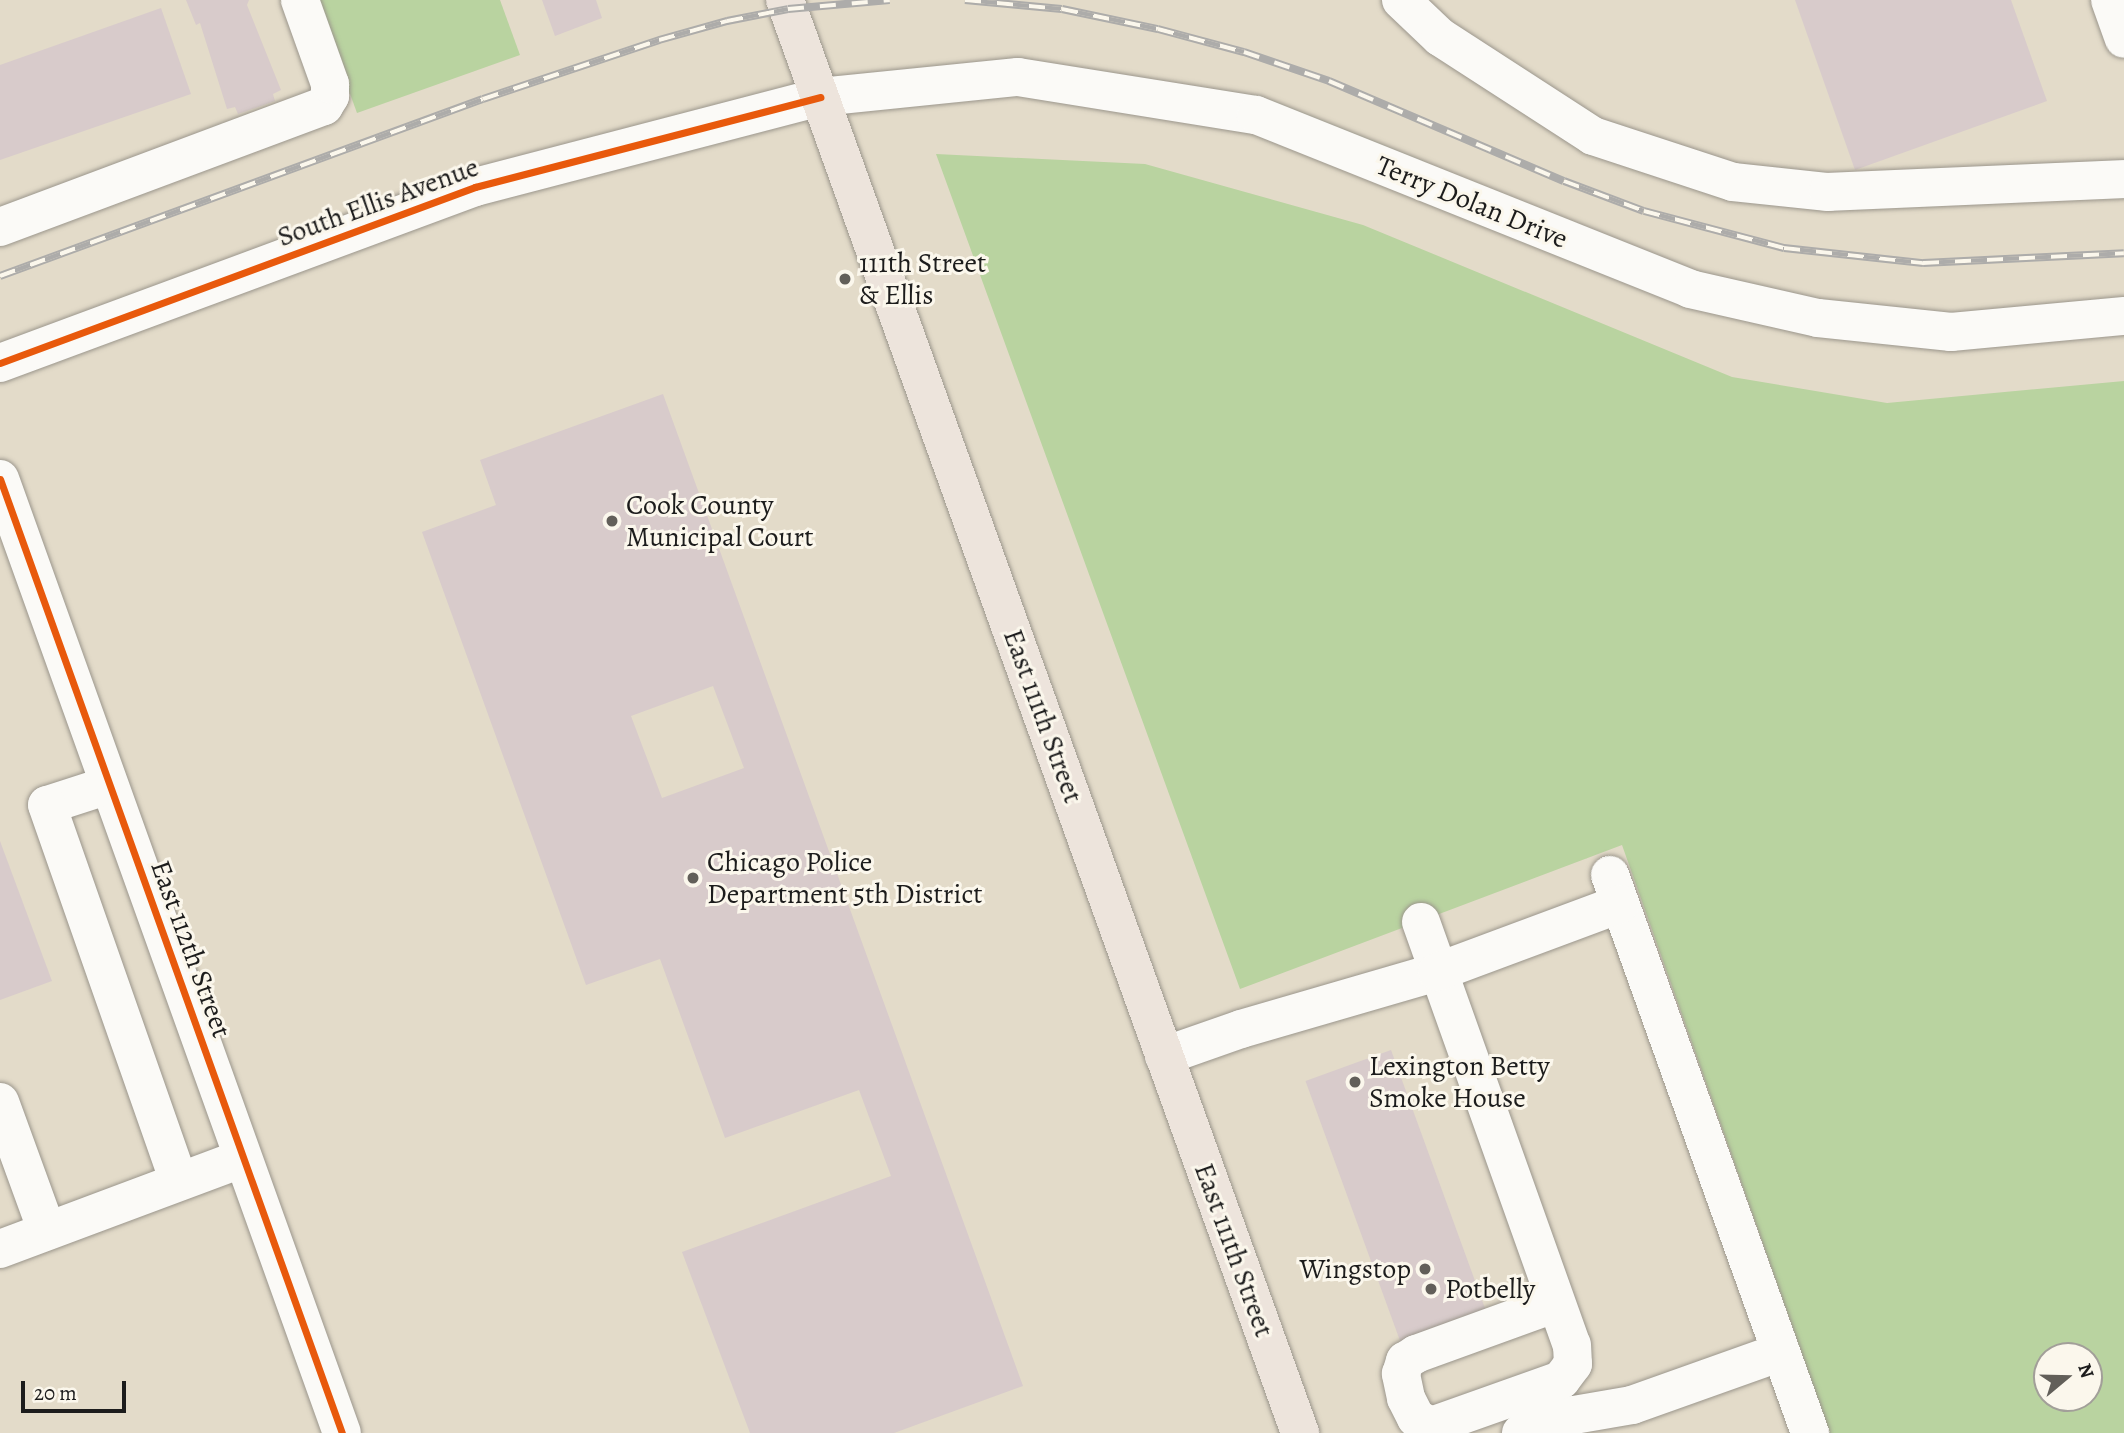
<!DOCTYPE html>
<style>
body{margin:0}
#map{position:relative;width:2124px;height:1433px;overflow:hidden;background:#e3dbc9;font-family:Alegreya,serif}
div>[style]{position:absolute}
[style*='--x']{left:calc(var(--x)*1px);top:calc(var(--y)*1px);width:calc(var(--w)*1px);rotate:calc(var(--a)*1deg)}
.green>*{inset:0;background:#b9d3a0}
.building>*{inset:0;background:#d8cbcb;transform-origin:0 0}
.roads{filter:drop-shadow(0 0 2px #9b968c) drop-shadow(0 0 2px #9b968c)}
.minor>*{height:38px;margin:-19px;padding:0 19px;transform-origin:19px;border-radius:19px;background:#fbfaf7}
.major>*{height:38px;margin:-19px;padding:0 19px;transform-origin:19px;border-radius:19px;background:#ede4dc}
.rail>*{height:8px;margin-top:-4px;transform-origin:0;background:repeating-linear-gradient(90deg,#fbf7ec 0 16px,#adacaa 0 32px);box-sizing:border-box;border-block:2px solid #adacaa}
.cycleway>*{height:7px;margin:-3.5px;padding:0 3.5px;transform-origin:3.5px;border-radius:3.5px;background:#e8590c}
.dots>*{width:19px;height:19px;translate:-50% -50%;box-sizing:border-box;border:4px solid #fbf7ec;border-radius:50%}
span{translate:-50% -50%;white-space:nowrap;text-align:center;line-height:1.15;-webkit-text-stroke:6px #fbf7ec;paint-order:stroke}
.street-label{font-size:28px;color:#1c1c1c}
.poi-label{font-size:28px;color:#1c1c1c}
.left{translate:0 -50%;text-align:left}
.right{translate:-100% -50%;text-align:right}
.north{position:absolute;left:2033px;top:1342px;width:70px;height:70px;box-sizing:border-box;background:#fbf7ec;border:2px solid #a29f99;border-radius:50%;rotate:71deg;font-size:19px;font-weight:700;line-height:28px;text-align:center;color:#1c1c1c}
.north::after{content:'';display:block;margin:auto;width:24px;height:32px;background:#625f59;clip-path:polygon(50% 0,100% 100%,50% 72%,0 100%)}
.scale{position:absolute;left:21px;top:1381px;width:105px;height:32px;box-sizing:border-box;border:4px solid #1c1c1c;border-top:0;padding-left:9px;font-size:21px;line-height:24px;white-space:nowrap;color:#1c1c1c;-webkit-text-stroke:5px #fbf7ec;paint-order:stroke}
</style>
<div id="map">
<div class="green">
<div style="clip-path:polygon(316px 0,500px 0,520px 55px,357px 113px)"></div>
<div style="clip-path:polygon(evenodd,936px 154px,1145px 164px,1363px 225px,1732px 377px,1887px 403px,2124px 381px,2124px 1433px,1830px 1433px,1622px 845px,1240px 989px,936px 154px,2047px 1356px,2089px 1356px,2089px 1398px,2047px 1398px,2047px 1356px)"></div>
</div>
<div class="building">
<div style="clip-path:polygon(186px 0,249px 0,247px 5px,281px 90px,273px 94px,275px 101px,238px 114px,235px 107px,227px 109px,200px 23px,196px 25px)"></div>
<div style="clip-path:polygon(542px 0,596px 0,602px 18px,555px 36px)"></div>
<div style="clip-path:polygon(1795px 0,2011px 0,2047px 101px,1855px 170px)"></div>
<div style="clip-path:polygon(161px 8px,191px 94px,0 160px,0 65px)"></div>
<div style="clip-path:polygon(evenodd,663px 394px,1023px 1386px,894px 1433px,750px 1433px,682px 1252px,891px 1176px,859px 1090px,725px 1138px,660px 959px,586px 985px,422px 532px,496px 505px,480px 460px,663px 394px,713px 686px,744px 768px,662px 798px,631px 716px,713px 686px)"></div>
<div style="clip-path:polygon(0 841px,52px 981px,0 1000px)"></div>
<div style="left:1391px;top:1050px;width:278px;height:91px;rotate:70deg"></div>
</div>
<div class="roads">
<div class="minor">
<div style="--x:1401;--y:0;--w:54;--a:43.5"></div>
<div style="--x:1440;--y:37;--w:182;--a:32.9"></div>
<div style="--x:1593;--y:136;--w:147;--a:18.2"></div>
<div style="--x:1733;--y:182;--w:96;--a:6"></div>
<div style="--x:1828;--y:192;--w:296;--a:-2.5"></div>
<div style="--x:2110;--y:0;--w:41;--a:70.3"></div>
<div style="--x:0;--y:227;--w:346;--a:-20.5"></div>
<div style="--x:324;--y:106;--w:12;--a:-59"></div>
<div style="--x:330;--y:96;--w:12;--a:-90"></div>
<div style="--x:330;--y:84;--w:89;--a:-109.7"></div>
<div style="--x:0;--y:363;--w:507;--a:-20.33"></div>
<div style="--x:475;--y:187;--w:357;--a:-14.6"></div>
<div style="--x:820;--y:97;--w:199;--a:-5.8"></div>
<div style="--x:1018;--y:77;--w:241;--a:9.1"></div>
<div style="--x:1256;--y:115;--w:468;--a:21.8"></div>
<div style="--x:1690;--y:289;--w:131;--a:12.8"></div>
<div style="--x:1818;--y:318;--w:134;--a:6"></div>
<div style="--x:1951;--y:332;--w:174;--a:-5.3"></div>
<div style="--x:0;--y:479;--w:1013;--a:70.28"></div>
<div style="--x:109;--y:785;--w:65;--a:162.1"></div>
<div style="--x:47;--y:805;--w:399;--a:70.7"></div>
<div style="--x:1610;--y:875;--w:593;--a:70.28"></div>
<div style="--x:1421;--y:922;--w:449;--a:70.4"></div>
<div style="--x:1572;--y:1345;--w:19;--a:87"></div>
<div style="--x:1573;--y:1364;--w:20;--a:127"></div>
<div style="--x:1561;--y:1380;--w:138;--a:160.5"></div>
<div style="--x:1431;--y:1426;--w:17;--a:-152"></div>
<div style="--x:1416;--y:1418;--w:22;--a:-117"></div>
<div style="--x:1406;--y:1398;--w:25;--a:-102"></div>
<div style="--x:1401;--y:1374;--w:14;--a:-73"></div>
<div style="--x:1405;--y:1361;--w:13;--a:-32"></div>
<div style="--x:1416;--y:1354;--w:149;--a:-20"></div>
<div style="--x:1164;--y:1056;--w:82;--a:-19.3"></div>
<div style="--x:1241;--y:1029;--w:204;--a:-16.2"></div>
<div style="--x:1437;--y:972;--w:195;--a:-20.4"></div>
<div style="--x:0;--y:1102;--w:137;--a:70"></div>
<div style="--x:0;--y:1249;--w:259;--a:-20.5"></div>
<div style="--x:1521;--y:1433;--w:56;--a:-18.8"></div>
<div style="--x:1574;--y:1415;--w:59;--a:-9.8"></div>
<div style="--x:1632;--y:1405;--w:158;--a:-19.6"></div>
</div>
<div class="major">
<div style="--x:785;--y:0;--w:1523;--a:70.23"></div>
</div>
</div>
<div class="rail">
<div style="--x:965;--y:0;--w:97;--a:5.3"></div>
<div style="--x:1062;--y:9;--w:98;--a:11.8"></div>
<div style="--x:1158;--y:29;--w:89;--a:15"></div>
<div style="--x:1244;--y:52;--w:90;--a:18.8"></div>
<div style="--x:1329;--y:81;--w:255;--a:23.1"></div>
<div style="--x:1564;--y:181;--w:85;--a:20.6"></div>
<div style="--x:1644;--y:211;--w:145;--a:14.8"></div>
<div style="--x:1784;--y:248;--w:140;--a:6.2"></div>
<div style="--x:1923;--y:263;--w:201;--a:-2.8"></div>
<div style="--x:0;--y:276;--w:514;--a:-20.13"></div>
<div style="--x:483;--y:99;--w:186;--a:-18.5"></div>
<div style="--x:659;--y:40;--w:71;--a:-15.6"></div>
<div style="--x:727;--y:21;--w:62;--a:-11.1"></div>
<div style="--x:788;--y:9;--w:102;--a:-5"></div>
</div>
<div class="cycleway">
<div style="--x:0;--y:363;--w:507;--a:-20.33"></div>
<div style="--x:475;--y:187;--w:357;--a:-14.6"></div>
<div style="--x:0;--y:479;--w:1013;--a:70.28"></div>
</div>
<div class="dots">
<div style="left:845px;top:279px;background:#625f59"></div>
<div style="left:612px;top:521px;background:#625f59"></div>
<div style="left:693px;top:878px;background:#625f59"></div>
<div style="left:1355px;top:1082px;background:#625f59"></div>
<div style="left:1425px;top:1269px;background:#625f59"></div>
<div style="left:1431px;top:1289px;background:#625f59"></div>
</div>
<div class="street-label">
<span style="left:378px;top:202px;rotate:-20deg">South Ellis Avenue</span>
<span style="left:1472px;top:202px;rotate:22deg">Terry Dolan Drive</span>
<span style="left:1043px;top:716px;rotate:70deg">East 111th Street</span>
<span style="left:191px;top:949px;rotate:70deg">East 112th Street</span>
<span style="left:1234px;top:1250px;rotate:70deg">East 111th Street</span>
</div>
<div class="poi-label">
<span class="left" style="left:859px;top:279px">111th Street<br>&amp; Ellis</span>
<span class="left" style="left:626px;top:521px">Cook County<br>Municipal Court</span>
<span class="left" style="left:707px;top:878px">Chicago Police<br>Department 5th District</span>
<span class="left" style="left:1369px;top:1082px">Lexington Betty<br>Smoke House</span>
<span class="right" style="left:1411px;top:1269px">Wingstop</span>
<span class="left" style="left:1445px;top:1289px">Potbelly</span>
</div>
<div class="north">N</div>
<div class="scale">20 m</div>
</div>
